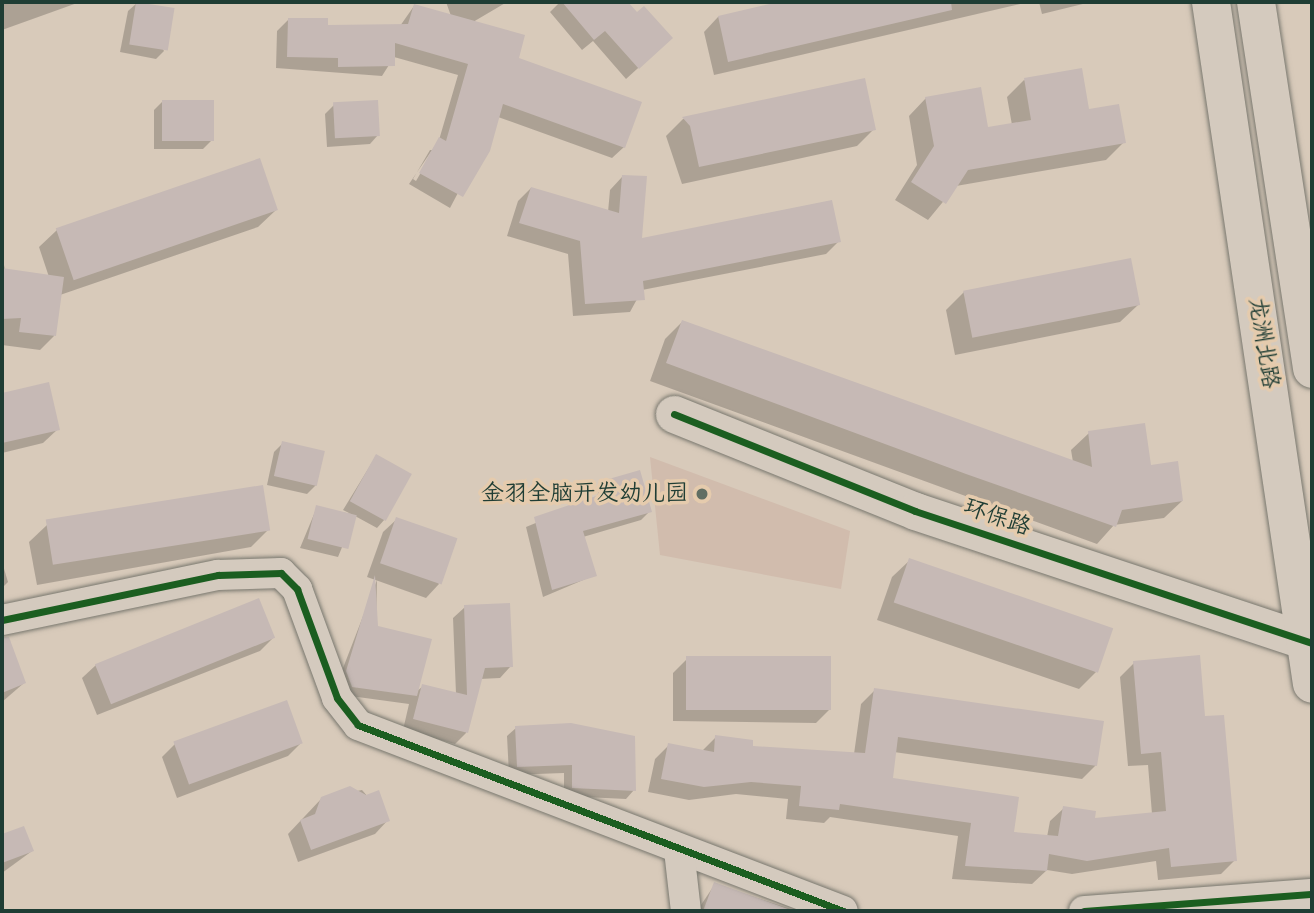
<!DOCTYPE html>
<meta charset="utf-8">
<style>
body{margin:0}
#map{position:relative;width:1314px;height:913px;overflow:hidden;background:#d8caba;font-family:Mynerve,"LXGW WenKai TC",sans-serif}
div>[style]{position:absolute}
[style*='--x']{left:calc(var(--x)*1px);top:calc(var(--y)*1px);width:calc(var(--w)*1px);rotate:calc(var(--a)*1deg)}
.built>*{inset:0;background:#d1bcad}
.shadow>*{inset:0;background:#0003}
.building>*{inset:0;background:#c6b9b5;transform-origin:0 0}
.roads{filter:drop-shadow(0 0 2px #78776e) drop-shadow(0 0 2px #78776e)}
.minor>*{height:30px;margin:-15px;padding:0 15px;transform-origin:15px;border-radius:15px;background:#d4cabe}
.tertiary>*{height:37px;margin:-18.5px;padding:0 18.5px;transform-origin:18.5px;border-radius:18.5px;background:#d4cabe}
.secondary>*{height:38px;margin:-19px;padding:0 19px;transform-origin:19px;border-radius:19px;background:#d4cabe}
.cycleway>*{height:7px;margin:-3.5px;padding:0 3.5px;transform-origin:3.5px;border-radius:3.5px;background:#1b5e20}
.dots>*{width:19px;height:19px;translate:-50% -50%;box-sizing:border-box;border:4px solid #e5cbad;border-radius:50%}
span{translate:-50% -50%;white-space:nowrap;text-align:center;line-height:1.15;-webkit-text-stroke:7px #e5cbad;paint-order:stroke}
.street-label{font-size:23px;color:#1f3d34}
.poi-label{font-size:23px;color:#1f3d34}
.right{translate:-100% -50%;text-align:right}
.frame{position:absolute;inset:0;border:4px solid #1f3d34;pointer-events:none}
</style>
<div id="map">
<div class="built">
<div style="clip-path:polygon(650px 457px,850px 531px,841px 589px,660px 555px)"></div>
</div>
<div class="shadow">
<div style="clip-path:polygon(2px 2px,80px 2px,2px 30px)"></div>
<div style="clip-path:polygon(evenodd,446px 2px,507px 2px,473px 22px,624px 147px,612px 158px,498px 117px,450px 208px,409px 184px,439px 140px,458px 75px,394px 57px,382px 76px,276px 68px,277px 31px,289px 19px,326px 27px,400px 26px,414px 6px,451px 16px,446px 2px,430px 150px,434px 150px,416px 181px,413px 179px,430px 150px)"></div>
<div style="clip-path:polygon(560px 2px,626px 2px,659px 49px,626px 79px,593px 41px,582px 50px,550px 12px)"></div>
<div style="clip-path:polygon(783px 2px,1029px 2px,714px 75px,704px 32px,718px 17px)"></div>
<div style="clip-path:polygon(1039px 2px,1091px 2px,1042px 14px)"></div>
<div style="clip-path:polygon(137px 3px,164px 51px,156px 59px,120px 52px,128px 11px)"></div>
<div style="clip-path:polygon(864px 80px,874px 129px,857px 146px,682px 184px,666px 136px,683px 119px)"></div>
<div style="clip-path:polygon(1024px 80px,1088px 111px,1124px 142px,1106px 160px,956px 186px,928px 220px,895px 200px,917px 165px,909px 116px,926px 98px,987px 129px,1012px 125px,1007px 97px)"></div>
<div style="clip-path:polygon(163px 101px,212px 140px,203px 149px,154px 149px,154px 110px)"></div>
<div style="clip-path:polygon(334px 105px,378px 135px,370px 144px,327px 147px,325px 114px)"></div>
<div style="clip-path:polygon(622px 177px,641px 240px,839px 241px,826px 254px,642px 290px,630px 312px,573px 316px,568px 254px,507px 236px,518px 201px,531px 188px,608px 212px,610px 190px)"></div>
<div style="clip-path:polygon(276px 210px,258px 227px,60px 295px,54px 336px,40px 350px,2px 345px,2px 255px,5px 270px,49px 277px,39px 247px,57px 230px)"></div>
<div style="clip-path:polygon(964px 292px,1138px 305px,1120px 322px,955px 355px,946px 310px)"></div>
<div style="clip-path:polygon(682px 322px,1073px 462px,1071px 450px,1089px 433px,1149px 467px,1182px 501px,1164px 518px,1114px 525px,1097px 544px,650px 381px,665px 339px)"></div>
<div style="clip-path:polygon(48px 384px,58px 429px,43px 443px,2px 453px,2px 395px)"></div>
<div style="clip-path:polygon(283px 443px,316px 485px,307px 494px,267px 485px,274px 452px)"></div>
<div style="clip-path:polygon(376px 456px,385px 519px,377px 528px,355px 516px,338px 557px,300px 548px,317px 507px,351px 514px,343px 510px)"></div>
<div style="clip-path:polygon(603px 482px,650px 511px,641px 520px,583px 537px,595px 575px,543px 597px,526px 527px,596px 498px)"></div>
<div style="clip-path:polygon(397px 519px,439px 584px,426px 598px,367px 577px,383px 532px)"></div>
<div style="clip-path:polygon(47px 525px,269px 529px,251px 547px,37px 585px,29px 542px)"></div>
<div style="clip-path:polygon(910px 560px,1096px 672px,1079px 689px,877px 620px,892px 577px)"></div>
<div style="clip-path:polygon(2px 562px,8px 582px,2px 588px)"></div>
<div style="clip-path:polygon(377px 580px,376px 627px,416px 692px,423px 686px,456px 694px,453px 618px,465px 607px,511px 666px,500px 678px,480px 679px,466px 733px,455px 744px,403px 730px,409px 704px,343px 695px,338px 681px)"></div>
<div style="clip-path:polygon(273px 638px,260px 651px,97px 715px,82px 678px,96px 665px)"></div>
<div style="clip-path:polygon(8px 640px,24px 683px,2px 702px,2px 643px)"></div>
<div style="clip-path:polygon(687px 659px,830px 709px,816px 723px,673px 721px,673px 673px)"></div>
<div style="clip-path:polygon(1134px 663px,1204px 718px,1235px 860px,1221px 874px,1158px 880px,1156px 861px,1072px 874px,1047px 870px,1032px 884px,952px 879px,958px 836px,830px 817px,824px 823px,786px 819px,788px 799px,736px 794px,689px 800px,648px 792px,655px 759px,669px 745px,701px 752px,716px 737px,751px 748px,854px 754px,861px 704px,875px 690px,1096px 765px,1082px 779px,894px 752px,891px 780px,1012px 833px,1047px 837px,1050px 821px,1064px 808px,1093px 820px,1152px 814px,1148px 765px,1128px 766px,1120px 677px)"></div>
<div style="clip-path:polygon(516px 728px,634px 790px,626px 799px,564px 796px,564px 773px,509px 775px,507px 736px)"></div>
<div style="clip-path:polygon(301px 743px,288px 756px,177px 798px,162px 757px,175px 744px)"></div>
<div style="clip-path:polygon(362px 790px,388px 820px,375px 834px,298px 862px,288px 834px,322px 798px)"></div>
<div style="clip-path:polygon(23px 828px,32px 851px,2px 873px,2px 836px)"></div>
<div style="clip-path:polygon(715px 884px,797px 911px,697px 911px)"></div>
</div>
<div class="building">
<div style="left:136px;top:2px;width:39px;height:43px;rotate:9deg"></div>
<div style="clip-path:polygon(562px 2px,628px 2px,637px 12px,644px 6px,673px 38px,639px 69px,605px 31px,594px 40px)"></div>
<div style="clip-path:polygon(778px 2px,951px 2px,952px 10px,728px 62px,718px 16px)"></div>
<div style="clip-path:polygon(414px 4px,525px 35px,519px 58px,642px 102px,625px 148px,503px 104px,490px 151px,463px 197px,419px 173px,439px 137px,446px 141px,468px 64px,395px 43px,395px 66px,338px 67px,338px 58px,287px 57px,288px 18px,328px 18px,328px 25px,408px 24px)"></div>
<div style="clip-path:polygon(1082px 68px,1089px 109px,1119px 104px,1126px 143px,968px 170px,946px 204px,911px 182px,934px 146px,925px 97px,981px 87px,988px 127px,1031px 120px,1024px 78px)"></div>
<div style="clip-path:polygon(865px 78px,876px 130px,699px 167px,690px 126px,682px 117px)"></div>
<div style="left:162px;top:100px;width:52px;height:41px"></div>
<div style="left:378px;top:100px;width:36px;height:45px;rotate:87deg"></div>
<div style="left:260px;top:158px;width:55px;height:216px;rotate:71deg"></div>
<div style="clip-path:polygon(622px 175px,647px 176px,642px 238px,832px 200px,841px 242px,643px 281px,645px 300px,585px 304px,580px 241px,519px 223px,531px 187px,619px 213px)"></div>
<div style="left:1131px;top:258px;width:48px;height:171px;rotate:79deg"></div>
<div style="clip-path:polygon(2px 268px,64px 277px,56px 336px,19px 332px,21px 318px,2px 319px)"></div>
<div style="clip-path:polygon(682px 320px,1092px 467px,1088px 431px,1145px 423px,1151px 465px,1178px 461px,1183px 501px,1122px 510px,1116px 527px,966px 474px,666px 363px)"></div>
<div style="clip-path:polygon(49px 382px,60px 430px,2px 443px,2px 393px)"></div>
<div style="left:282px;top:441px;width:44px;height:36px;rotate:13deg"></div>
<div style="left:376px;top:454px;width:41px;height:54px;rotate:29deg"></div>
<div style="clip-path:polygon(640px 470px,652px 512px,583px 531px,597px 576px,552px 590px,534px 517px,605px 493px,602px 481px)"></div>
<div style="left:263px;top:485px;width:46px;height:220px;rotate:81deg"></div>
<div style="left:316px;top:505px;width:42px;height:35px;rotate:14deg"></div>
<div style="left:396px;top:517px;width:65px;height:49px;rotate:19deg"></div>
<div style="left:909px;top:558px;width:216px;height:47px;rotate:19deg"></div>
<div style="clip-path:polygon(375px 575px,378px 626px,432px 639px,417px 696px,352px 687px,346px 671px)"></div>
<div style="left:259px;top:598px;width:43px;height:177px;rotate:68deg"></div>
<div style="clip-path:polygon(510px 603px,513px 667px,485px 668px,468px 733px,413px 719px,422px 684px,467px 695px,464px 605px)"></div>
<div style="clip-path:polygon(2px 637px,9px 637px,26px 683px,2px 693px)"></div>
<div style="clip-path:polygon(1200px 655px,1205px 716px,1224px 715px,1237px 861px,1171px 867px,1169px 848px,1087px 861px,1049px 854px,1047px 871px,965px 866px,971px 823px,840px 804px,839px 810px,799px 806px,801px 786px,751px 782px,704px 787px,661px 779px,668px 743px,714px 752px,715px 735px,753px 740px,753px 746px,865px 753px,874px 688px,1104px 721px,1097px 766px,898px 737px,893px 778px,1019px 797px,1014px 832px,1058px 836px,1063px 806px,1096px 811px,1095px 818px,1166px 811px,1161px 752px,1141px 754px,1133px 661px)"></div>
<div style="left:831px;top:656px;width:54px;height:145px;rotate:90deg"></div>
<div style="left:287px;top:700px;width:46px;height:121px;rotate:70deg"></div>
<div style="clip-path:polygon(571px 723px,635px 736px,636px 791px,572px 788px,572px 765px,517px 767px,515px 726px)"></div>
<div style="clip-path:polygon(350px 786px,366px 795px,379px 790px,390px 821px,311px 850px,300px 820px,315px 814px,321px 797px)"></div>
<div style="clip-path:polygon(24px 826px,34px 851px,2px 863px,2px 834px)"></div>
<div style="clip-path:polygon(714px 882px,788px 909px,787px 911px,703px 911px)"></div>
</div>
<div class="roads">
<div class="minor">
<div style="--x:2;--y:620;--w:221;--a:-11.8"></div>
<div style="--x:218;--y:575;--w:63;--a:-1.8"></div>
<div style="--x:281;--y:573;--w:23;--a:45"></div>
<div style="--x:297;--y:589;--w:116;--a:69.8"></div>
<div style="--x:337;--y:698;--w:34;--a:52"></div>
<div style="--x:358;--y:725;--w:519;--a:20.98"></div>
<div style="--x:679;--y:850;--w:61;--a:83.5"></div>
<div style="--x:1084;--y:911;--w:229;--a:-4.3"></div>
</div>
<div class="tertiary">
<div style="--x:674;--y:414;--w:260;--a:21.9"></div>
<div style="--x:915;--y:511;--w:418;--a:18.4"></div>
</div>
<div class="secondary">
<div style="--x:1211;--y:2;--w:689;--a:81.58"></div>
<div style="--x:1256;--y:2;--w:371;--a:81.3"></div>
</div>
</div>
<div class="cycleway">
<div style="--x:674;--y:414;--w:260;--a:21.9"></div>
<div style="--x:915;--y:511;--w:418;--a:18.4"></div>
<div style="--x:2;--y:620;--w:221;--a:-11.8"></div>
<div style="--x:218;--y:575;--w:63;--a:-1.8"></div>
<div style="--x:281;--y:573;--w:23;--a:45"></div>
<div style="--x:297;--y:589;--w:116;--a:69.8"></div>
<div style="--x:337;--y:698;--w:34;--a:52"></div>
<div style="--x:358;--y:725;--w:519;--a:20.98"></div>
<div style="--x:1084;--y:911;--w:229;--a:-4.3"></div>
</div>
<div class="dots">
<div style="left:702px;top:494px;background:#606e63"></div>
</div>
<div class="street-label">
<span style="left:1263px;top:343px;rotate:81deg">龙洲北路</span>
<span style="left:997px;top:518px;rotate:19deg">环保路</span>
</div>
<div class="poi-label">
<span class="right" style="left:688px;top:494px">金羽全脑开发幼儿园</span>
</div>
<div class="frame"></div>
</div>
